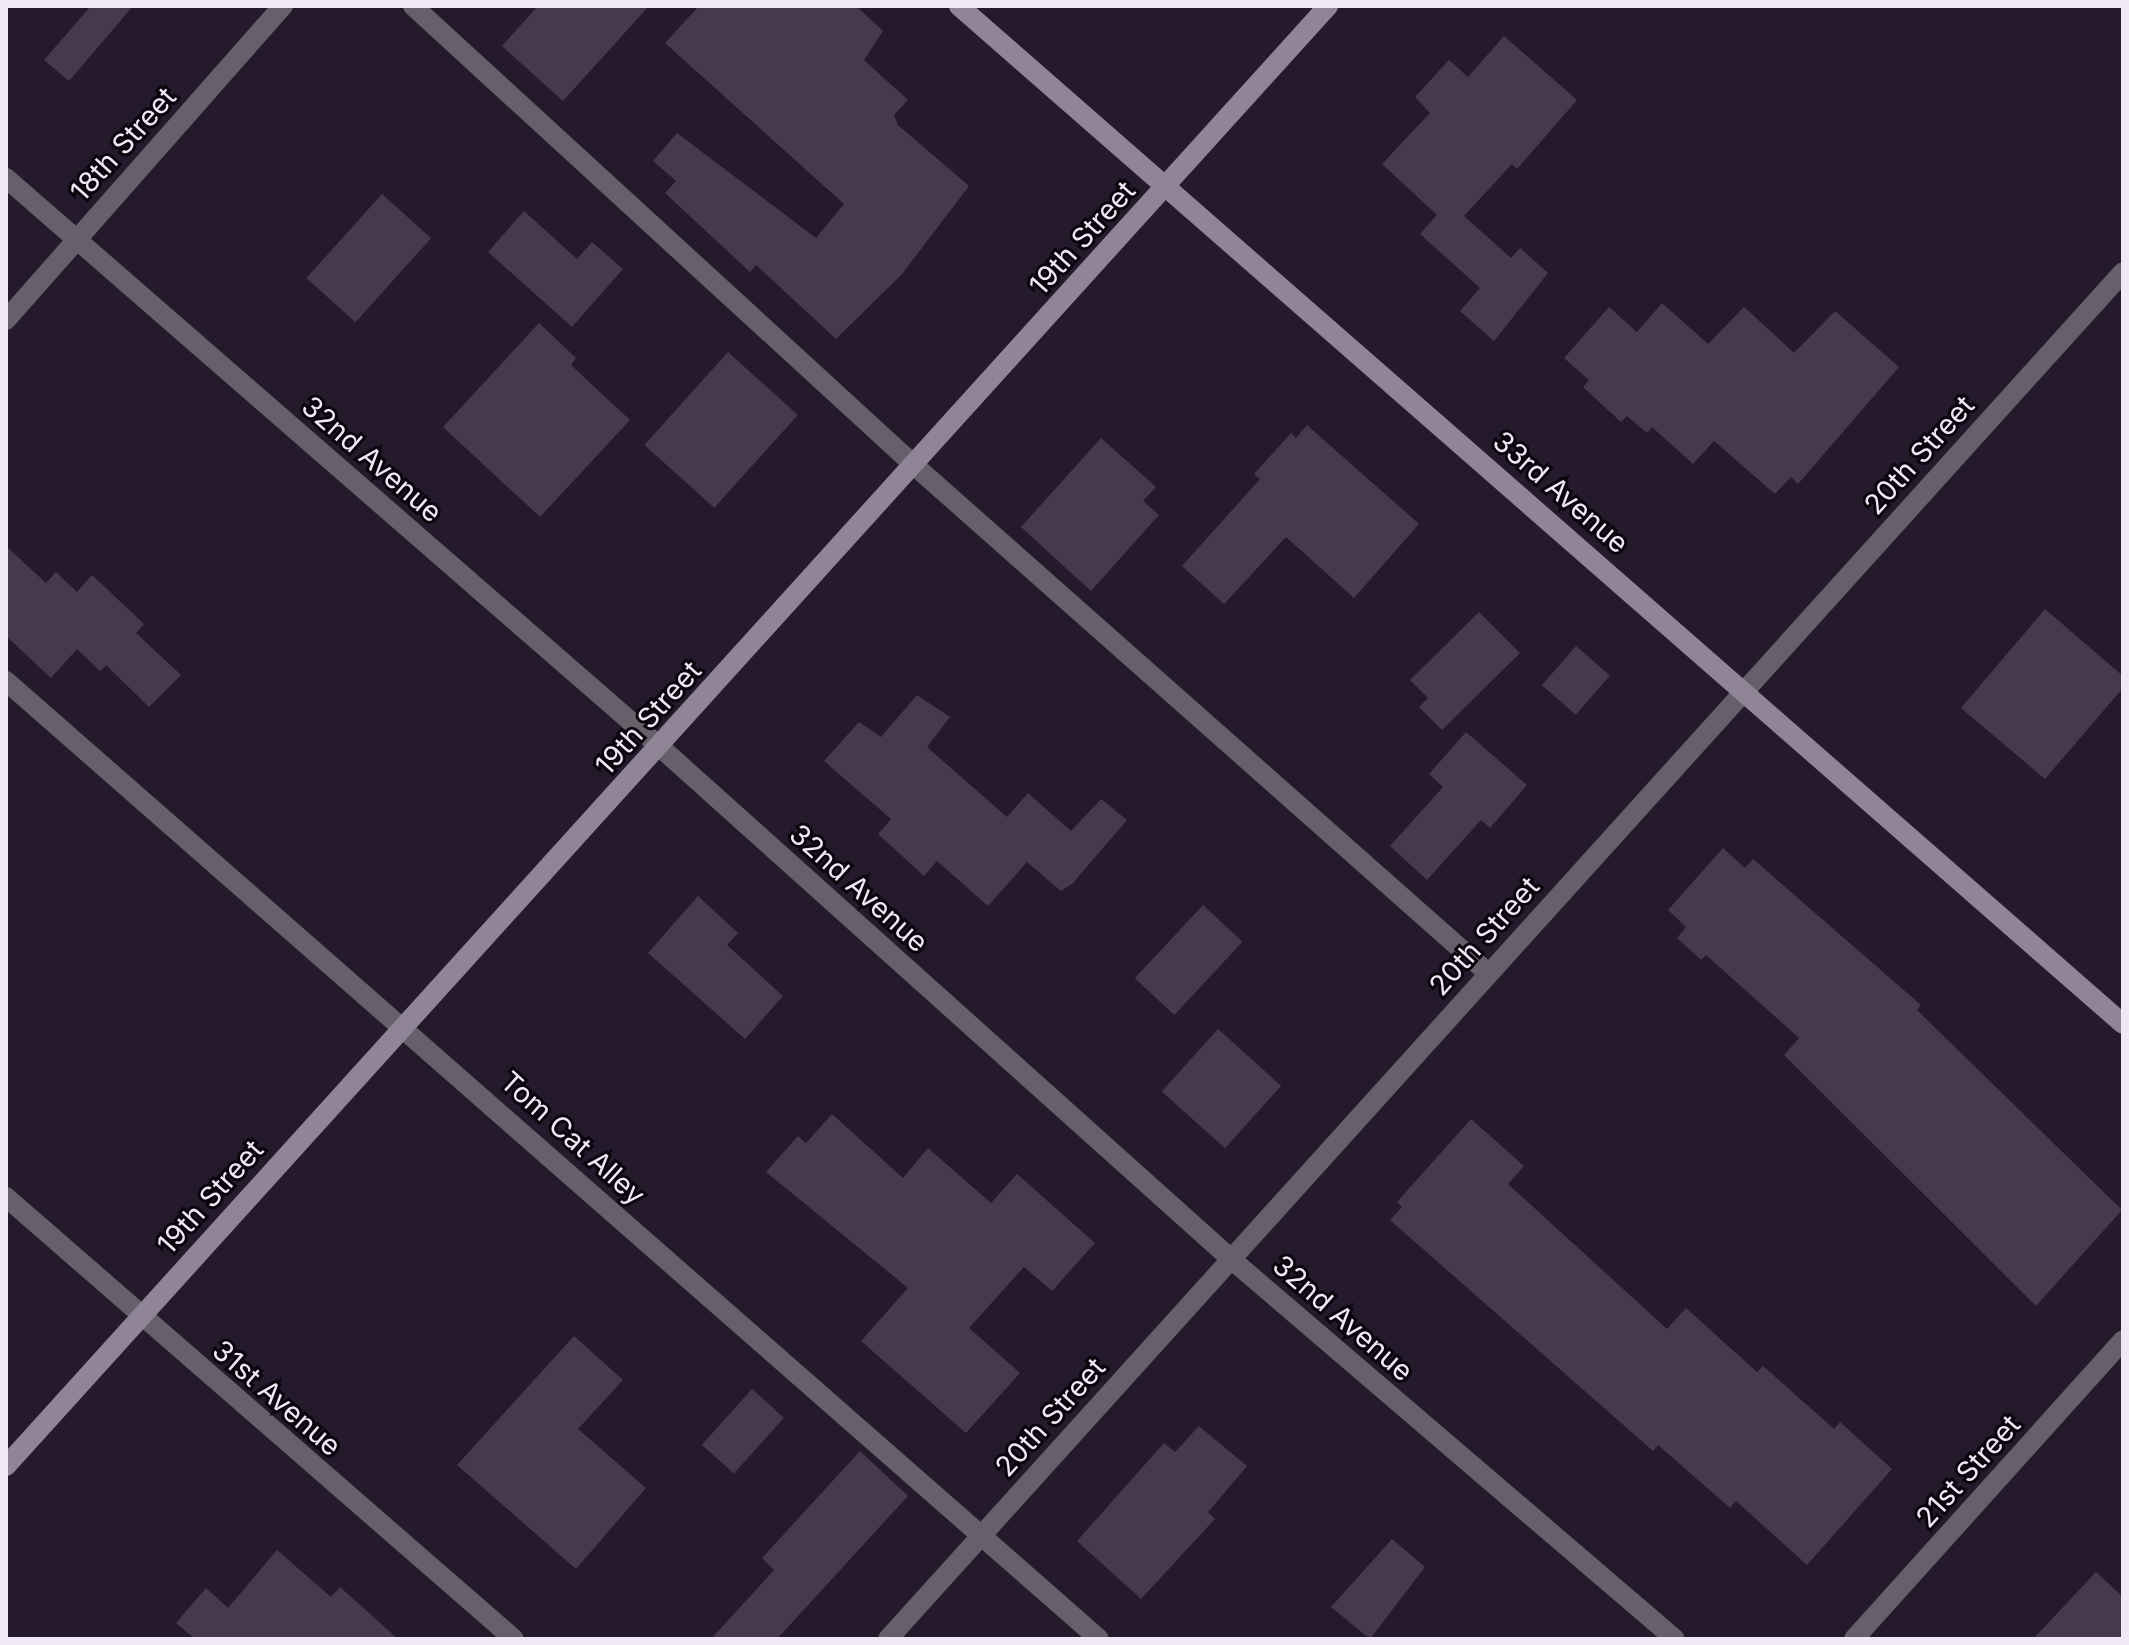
<!DOCTYPE html>
<style>
body{margin:0}
#map{position:relative;width:2129px;height:1645px;overflow:hidden;background:#25192c;font-family:Inter,sans-serif}
div>[style]{position:absolute}
[style*='--x']{left:calc(var(--x)*1px);top:calc(var(--y)*1px);width:calc(var(--w)*1px);rotate:calc(var(--a)*1deg)}
.building>*{inset:0;background:#46394e;transform-origin:0 0}
.lane>*{height:20px;margin:-10px;padding:0 10px;transform-origin:10px;border-radius:10px;background:#66606a}
.street>*{height:20px;margin:-10px;padding:0 10px;transform-origin:10px;border-radius:10px;background:#66606a}
.secondary>*{height:20px;margin:-10px;padding:0 10px;transform-origin:10px;border-radius:10px;background:#8f8596}
span{translate:-50% -50%;white-space:nowrap;text-align:center;line-height:1.15;-webkit-text-stroke:6px #0b060e;paint-order:stroke}
.street-label{font-size:28px;color:#f0e8f6}
.frame{position:absolute;inset:0;border:8px solid #f0e8f6;pointer-events:none}
</style>
<div id="map">
<div class="building">
<div style="clip-path:polygon(91px 6px,133px 6px,69px 81px,44px 60px)"></div>
<div style="clip-path:polygon(538px 6px,649px 6px,563px 101px,502px 46px)"></div>
<div style="clip-path:polygon(699px 6px,856px 6px,883px 31px,864px 60px,908px 100px,894px 115px,898px 125px,969px 186px,902px 274px,836px 339px,756px 265px,750px 272px,665px 193px,676px 181px,653px 161px,677px 133px,816px 238px,844px 204px,665px 43px)"></div>
<div style="clip-path:polygon(1504px 36px,1577px 100px,1517px 169px,1512px 164px,1464px 216px,1511px 258px,1520px 248px,1548px 273px,1494px 341px,1460px 311px,1480px 288px,1420px 234px,1437px 215px,1382px 164px,1430px 113px,1415px 97px,1449px 60px,1468px 77px)"></div>
<div style="left:382px;top:194px;width:66px;height:113px;rotate:42deg"></div>
<div style="clip-path:polygon(524px 211px,577px 259px,592px 242px,623px 269px,572px 327px,488px 252px)"></div>
<div style="clip-path:polygon(1662px 303px,1708px 344px,1744px 307px,1794px 353px,1835px 311px,1899px 367px,1798px 484px,1791px 477px,1775px 494px,1714px 441px,1693px 464px,1652px 427px,1647px 433px,1627px 416px,1621px 422px,1583px 387px,1589px 380px,1564px 358px,1609px 307px,1637px 332px)"></div>
<div style="clip-path:polygon(539px 323px,576px 358px,571px 365px,630px 420px,540px 517px,443px 427px)"></div>
<div style="left:728px;top:352px;width:94px;height:125px;rotate:42deg"></div>
<div style="clip-path:polygon(1307px 425px,1419px 524px,1354px 598px,1286px 537px,1224px 604px,1182px 566px,1260px 479px,1254px 474px,1291px 433px,1296px 438px)"></div>
<div style="clip-path:polygon(1101px 438px,1156px 487px,1143px 501px,1159px 515px,1091px 591px,1021px 527px)"></div>
<div style="clip-path:polygon(6px 546px,46px 583px,56px 572px,77px 592px,92px 575px,144px 624px,136px 633px,181px 675px,149px 707px,106px 665px,100px 671px,77px 649px,51px 678px,6px 636px)"></div>
<div style="clip-path:polygon(2045px 609px,2123px 676px,2123px 688px,2045px 779px,1961px 708px)"></div>
<div style="clip-path:polygon(1479px 612px,1520px 653px,1442px 730px,1419px 707px,1428px 698px,1410px 680px)"></div>
<div style="left:1576px;top:646px;width:45px;height:52px;rotate:41deg"></div>
<div style="clip-path:polygon(917px 695px,950px 717px,927px 747px,1007px 817px,1028px 793px,1071px 831px,1101px 799px,1127px 820px,1073px 883px,1061px 891px,1027px 862px,988px 906px,937px 861px,924px 876px,878px 834px,891px 819px,824px 761px,859px 722px,881px 737px)"></div>
<div style="clip-path:polygon(1466px 732px,1527px 785px,1490px 828px,1481px 820px,1427px 880px,1390px 846px,1443px 787px,1429px 774px)"></div>
<div style="clip-path:polygon(1723px 848px,1745px 868px,1753px 859px,1921px 1005px,1917px 1010px,2122px 1210px,2036px 1306px,1784px 1055px,1799px 1038px,1706px 955px,1701px 960px,1677px 938px,1686px 927px,1668px 910px)"></div>
<div style="clip-path:polygon(698px 896px,738px 933px,727px 945px,783px 996px,745px 1039px,648px 953px)"></div>
<div style="left:1203px;top:905px;width:54px;height:100px;rotate:43deg"></div>
<div style="left:1218px;top:1029px;width:85px;height:84px;rotate:42deg"></div>
<div style="clip-path:polygon(832px 1114px,903px 1178px,928px 1148px,991px 1203px,1017px 1174px,1095px 1243px,1052px 1291px,1024px 1267px,969px 1328px,1020px 1373px,966px 1433px,861px 1341px,908px 1288px,766px 1172px,798px 1136px,806px 1143px)"></div>
<div style="clip-path:polygon(1471px 1119px,1524px 1166px,1508px 1184px,1667px 1329px,1686px 1308px,1757px 1372px,1763px 1366px,1834px 1429px,1840px 1422px,1892px 1469px,1807px 1565px,1736px 1501px,1730px 1508px,1658px 1445px,1653px 1451px,1390px 1220px,1402px 1207px,1397px 1202px)"></div>
<div style="clip-path:polygon(574px 1336px,623px 1380px,578px 1429px,646px 1488px,576px 1569px,457px 1465px)"></div>
<div style="left:752px;top:1389px;width:43px;height:75px;rotate:42deg"></div>
<div style="clip-path:polygon(1199px 1426px,1247px 1466px,1208px 1512px,1215px 1519px,1141px 1599px,1077px 1541px,1164px 1443px,1175px 1452px)"></div>
<div style="clip-path:polygon(860px 1451px,908px 1496px,777px 1639px,711px 1639px,774px 1570px,762px 1558px)"></div>
<div style="clip-path:polygon(1392px 1539px,1425px 1567px,1370px 1639px,1331px 1607px)"></div>
<div style="clip-path:polygon(277px 1550px,331px 1597px,340px 1587px,398px 1639px,195px 1639px,176px 1623px,206px 1588px,228px 1608px)"></div>
<div style="clip-path:polygon(2096px 1572px,2123px 1597px,2123px 1639px,2033px 1639px)"></div>
</div>
<div class="lane">
<div style="--x:413;--y:6;--w:681;--a:42.5"></div>
<div style="--x:915;--y:466;--w:765;--a:41.5"></div>
<div style="--x:6;--y:681;--w:1453;--a:41.23"></div>
</div>
<div class="street">
<div style="--x:6;--y:178;--w:867;--a:41.02"></div>
<div style="--x:660;--y:747;--w:767;--a:41.88"></div>
<div style="--x:1231;--y:1259;--w:584;--a:40.56"></div>
<div style="--x:6;--y:320;--w:419;--a:-48.6"></div>
<div style="--x:6;--y:1197;--w:673;--a:41.03"></div>
<div style="--x:888;--y:1639;--w:1842;--a:-47.9"></div>
<div style="--x:1854;--y:1639;--w:402;--a:-48"></div>
</div>
<div class="secondary">
<div style="--x:959;--y:6;--w:1546;--a:41.17"></div>
<div style="--x:6;--y:1466;--w:1970;--a:-47.84"></div>
</div>
<div class="street-label">
<span style="left:123px;top:144px;rotate:-48deg">18th Street</span>
<span style="left:1082px;top:238px;rotate:-48deg">19th Street</span>
<span style="left:1919px;top:455px;rotate:-48deg">20th Street</span>
<span style="left:372px;top:459px;rotate:41deg">32nd Avenue</span>
<span style="left:1561px;top:492px;rotate:41deg">33rd Avenue</span>
<span style="left:648px;top:718px;rotate:-48deg">19th Street</span>
<span style="left:859px;top:888px;rotate:42deg">32nd Avenue</span>
<span style="left:1484px;top:936px;rotate:-48deg">20th Street</span>
<span style="left:573px;top:1138px;rotate:42deg">Tom Cat Alley</span>
<span style="left:210px;top:1197px;rotate:-48deg">19th Street</span>
<span style="left:1343px;top:1318px;rotate:41deg">32nd Avenue</span>
<span style="left:277px;top:1398px;rotate:41deg">31st Avenue</span>
<span style="left:1050px;top:1417px;rotate:-48deg">20th Street</span>
<span style="left:1968px;top:1471px;rotate:-48deg">21st Street</span>
</div>
<div class="frame"></div>
</div>
